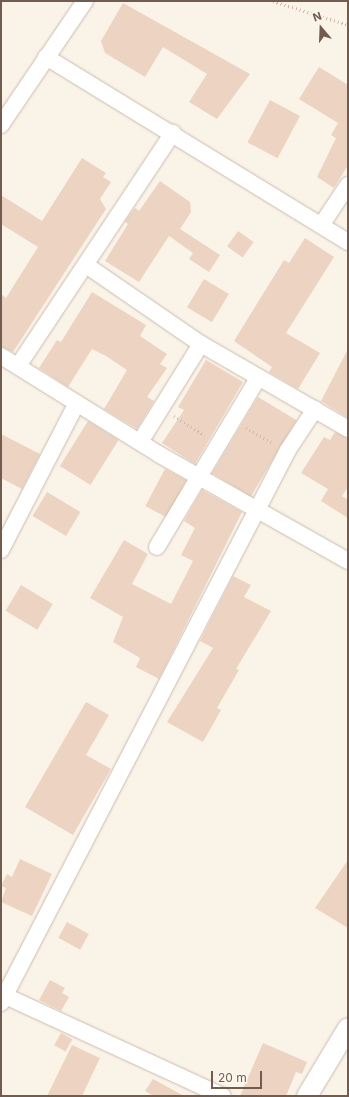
<!DOCTYPE html>
<style>
body{margin:0}
#map{position:relative;width:349px;height:1097px;overflow:hidden;background:#faf3e8;font-family:Inter,sans-serif}
div>[style]{position:absolute}
[style*='--x']{left:calc(var(--x)*1px);top:calc(var(--y)*1px);width:calc(var(--w)*1px);rotate:calc(var(--a)*1deg)}
.building>*{inset:0;background:#edd4c2;transform-origin:0 0}
.path>*{height:2.5px;margin-top:-1.25px;transform-origin:0;background:repeating-linear-gradient(90deg,#d2b7a6 0 1px,transparent 0 4px)}
.roads{filter:drop-shadow(0 0 1px #cbbbaf) drop-shadow(0 0 1px #cbbbaf)}
.minor>*{height:16px;margin:-8px;padding:0 8px;transform-origin:8px;border-radius:8px;background:#fff}
.tertiary>*{height:20px;margin:-10px;padding:0 10px;transform-origin:10px;border-radius:10px;background:#fff}
span{translate:-50% -50%;white-space:nowrap;text-align:center;line-height:1.15;-webkit-text-stroke:4px #fdf7ee;paint-order:stroke}
.frame{position:absolute;inset:0;border:2px solid #725b4f;pointer-events:none}
.north{position:absolute;left:301px;top:8px;width:40px;height:40px;-webkit-text-stroke:3px #fdf7ee;paint-order:stroke;rotate:341deg;font-size:11px;font-weight:700;line-height:16px;text-align:center;color:#725b4f}
.north::after{content:'';display:block;margin:auto;width:14px;height:18px;background:#725b4f;clip-path:polygon(50% 0,100% 100%,50% 72%,0 100%)}
.scale{position:absolute;left:211px;top:1071px;width:51px;height:18px;box-sizing:border-box;border:2px solid #725b4f;border-top:0;padding-left:5px;font-size:12px;line-height:14px;white-space:nowrap;color:#725b4f;-webkit-text-stroke:3px #fdf7ee;paint-order:stroke}
</style>
<div id="map">
<div class="building">
<div style="clip-path:polygon(123px 3px,250px 74px,217px 119px,189px 102px,207px 74px,163px 47px,145px 77px,105px 53px,101px 41px)"></div>
<div style="clip-path:polygon(319px 67px,348px 85px,348px 165px,334px 188px,317px 177px,336px 138px,331px 135px,338px 123px,299px 99px)"></div>
<div style="left:270px;top:100px;width:34px;height:48px;rotate:28deg"></div>
<div style="clip-path:polygon(82px 158px,106px 173px,103px 177px,111px 182px,100px 199px,106px 209px,13px 352px,1px 347px,1px 294px,6px 298px,38px 247px,1px 224px,1px 195px,42px 221px)"></div>
<div style="clip-path:polygon(160px 181px,190px 202px,191px 212px,180px 229px,220px 255px,209px 272px,189px 259px,193px 253px,169px 236px,139px 282px,105px 261px,128px 224px,125px 222px,128px 217px,135px 208px,139px 211px)"></div>
<div style="left:238px;top:231px;width:19px;height:19px;rotate:35deg"></div>
<div style="clip-path:polygon(305px 238px,334px 257px,286px 333px,320px 353px,298px 389px,269px 372px,272px 367px,234px 341px,284px 260px,289px 263px)"></div>
<div style="left:204px;top:279px;width:29px;height:33px;rotate:31deg"></div>
<div style="clip-path:polygon(92px 292px,146px 325px,140px 336px,167px 354px,160px 364px,167px 368px,147px 397px,154px 401px,137px 429px,104px 409px,127px 370px,106px 356px,92px 349px,68px 387px,39px 368px,57px 340px,61px 342px)"></div>
<div style="clip-path:polygon(348px 349px,348px 418px,321px 401px)"></div>
<div style="clip-path:polygon(206px 360px,243px 382px,195px 464px,162px 443px,184px 410px,178px 407px)"></div>
<div style="left:258px;top:397px;width:45px;height:89px;rotate:31deg"></div>
<div style="left:88px;top:421px;width:36px;height:53px;rotate:32deg"></div>
<div style="clip-path:polygon(335px 432px,348px 438px,348px 487px,342px 496px,348px 500px,348px 518px,321px 501px,328px 489px,301px 473px,324px 437px,330px 440px)"></div>
<div style="clip-path:polygon(1px 434px,40px 454px,22px 489px,1px 478px)"></div>
<div style="left:165px;top:469px;width:24px;height:42px;rotate:28deg"></div>
<div style="clip-path:polygon(202px 490px,242px 512px,159px 679px,136px 667px,140px 658px,113px 642px,123px 617px,90px 598px,124px 540px,148px 554px,132px 584px,171px 604px,193px 561px,181px 555px,195px 528px,184px 521px)"></div>
<div style="left:47px;top:492px;width:39px;height:28px;rotate:31deg"></div>
<div style="clip-path:polygon(233px 576px,251px 585px,244px 597px,271px 611px,236px 669px,239px 670px,217px 708px,221px 710px,203px 742px,167px 722px,213px 648px,200px 641px)"></div>
<div style="left:21px;top:585px;width:37px;height:30px;rotate:31deg"></div>
<div style="clip-path:polygon(86px 702px,109px 715px,86px 755px,111px 769px,73px 835px,25px 807px)"></div>
<div style="clip-path:polygon(20px 859px,52px 874px,32px 916px,1px 902px,6px 888px,1px 886px,7px 874px,12px 877px)"></div>
<div style="clip-path:polygon(348px 860px,348px 928px,315px 908px)"></div>
<div style="left:67px;top:922px;width:25px;height:18px;rotate:29deg"></div>
<div style="clip-path:polygon(50px 980px,65px 988px,62px 993px,69px 997px,61px 1011px,39px 1000px)"></div>
<div style="left:61px;top:1033px;width:13px;height:14px;rotate:29deg"></div>
<div style="clip-path:polygon(263px 1043px,307px 1062px,302px 1074px,296px 1072px,286px 1096px,240px 1096px)"></div>
<div style="clip-path:polygon(72px 1045px,100px 1058px,82px 1096px,47px 1096px)"></div>
<div style="clip-path:polygon(153px 1079px,184px 1096px,154px 1096px,145px 1091px)"></div>
</div>
<div class="path">
<div style="--x:273;--y:1;--w:79;--a:17.7"></div>
<div style="--x:174;--y:416;--w:36;--a:32"></div>
<div style="--x:246;--y:428;--w:31;--a:29"></div>
</div>
<div class="roads">
<div class="minor">
<div style="--x:46;--y:57;--w:354;--a:31.5"></div>
<div style="--x:1;--y:125;--w:150;--a:-55.9"></div>
<div style="--x:322;--y:224;--w:47;--a:-56.3"></div>
<div style="--x:86;--y:265;--w:140;--a:34.5"></div>
<div style="--x:201;--y:344;--w:170;--a:30"></div>
<div style="--x:1;--y:356;--w:187;--a:31.9"></div>
<div style="--x:160;--y:455;--w:216;--a:29.4"></div>
<div style="--x:18;--y:366;--w:280;--a:-56.4"></div>
<div style="--x:140;--y:442;--w:115;--a:-58.1"></div>
<div style="--x:157;--y:547;--w:197;--a:-59.1"></div>
<div style="--x:1;--y:550;--w:165;--a:-62.7"></div>
<div style="--x:1;--y:994;--w:244;--a:24.7"></div>
<div style="--x:1;--y:1003;--w:623;--a:-62.57"></div>
<div style="--x:288;--y:450;--w:49;--a:-56.6"></div>
</div>
<div class="tertiary">
<div style="--x:307;--y:1096;--w:79;--a:-58.9"></div>
</div>
</div>
<div class="frame"></div>
<div class="north">N</div>
<div class="scale">20 m</div>
</div>
